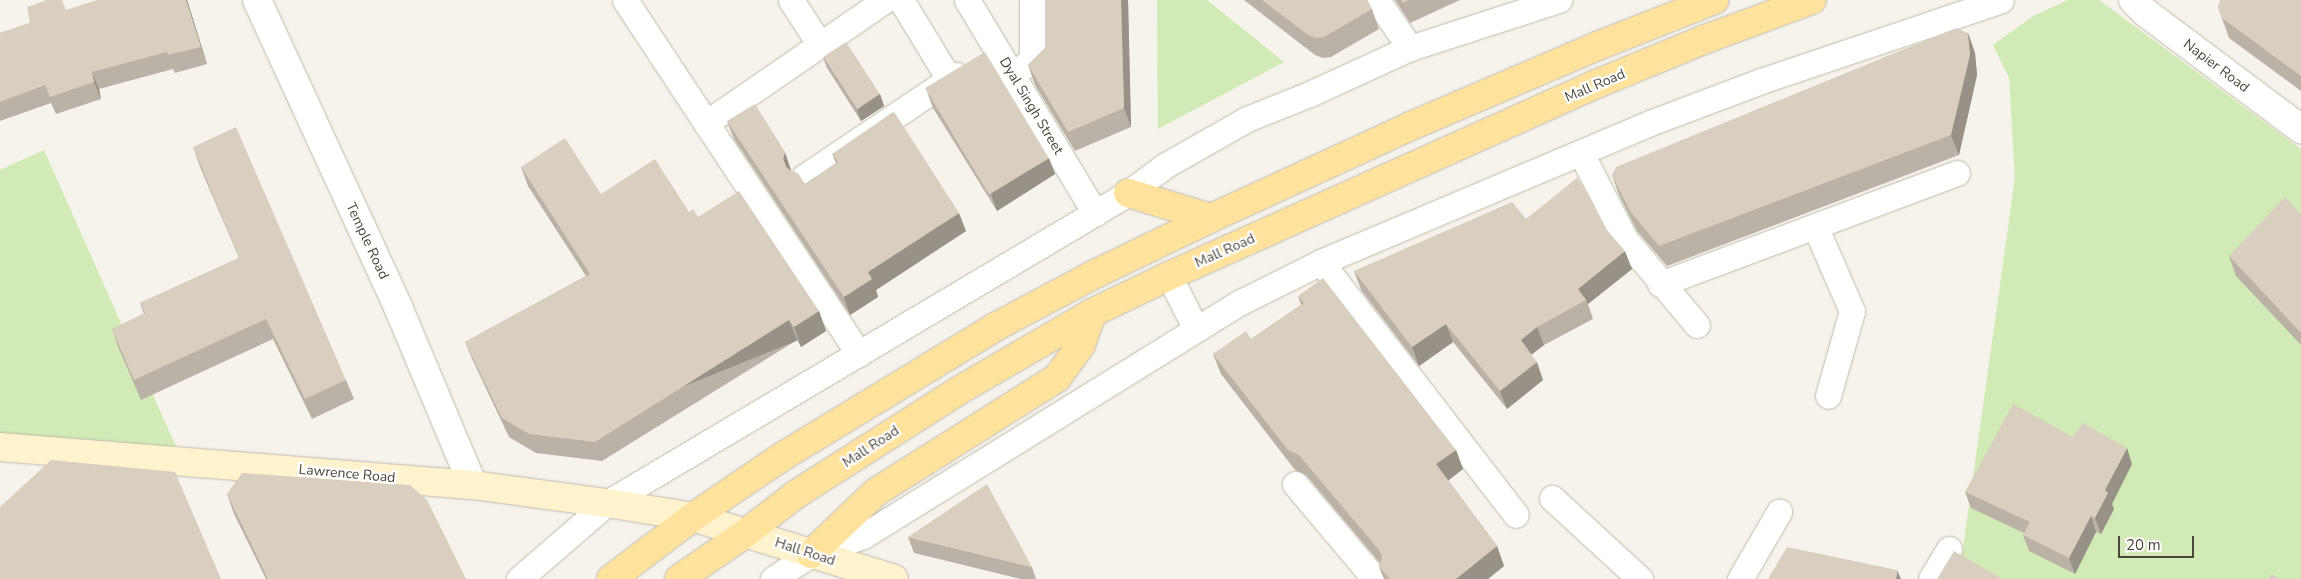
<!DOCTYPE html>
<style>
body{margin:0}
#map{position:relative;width:2301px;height:579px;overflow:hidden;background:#f6f3ec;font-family:"Nunito Sans",sans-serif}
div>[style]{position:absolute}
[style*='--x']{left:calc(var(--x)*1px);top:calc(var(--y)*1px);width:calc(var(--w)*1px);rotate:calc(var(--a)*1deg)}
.green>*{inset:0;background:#d2eab5}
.roads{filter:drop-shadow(0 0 1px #c2bbae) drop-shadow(0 0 1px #c2bbae)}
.minor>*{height:25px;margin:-12.5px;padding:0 12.5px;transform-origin:12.5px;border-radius:12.5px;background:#fff}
.tertiary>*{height:28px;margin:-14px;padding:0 14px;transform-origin:14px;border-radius:14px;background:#fff}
.secondary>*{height:28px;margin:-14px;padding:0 14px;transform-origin:14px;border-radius:14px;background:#fff3cd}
.primary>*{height:28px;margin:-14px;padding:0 14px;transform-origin:14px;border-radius:14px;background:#ffe39c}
.wall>*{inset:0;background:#bab2a6}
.shaded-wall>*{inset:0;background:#979187;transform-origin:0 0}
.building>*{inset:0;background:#d8cfc1;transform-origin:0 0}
span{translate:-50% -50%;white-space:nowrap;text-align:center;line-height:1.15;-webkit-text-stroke:4.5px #fff;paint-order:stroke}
.street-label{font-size:14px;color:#4b4439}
.scale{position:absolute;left:2118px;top:536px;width:76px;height:22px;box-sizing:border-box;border:2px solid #4b4439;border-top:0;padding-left:6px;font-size:15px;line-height:18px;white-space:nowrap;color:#4b4439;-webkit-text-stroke:4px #fff;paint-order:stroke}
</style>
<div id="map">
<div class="green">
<div style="clip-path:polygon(1157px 0,1207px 0,1284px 62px,1158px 129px)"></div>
<div style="clip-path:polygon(2068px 0,2099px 0,2301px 149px,2301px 579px,1947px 579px,1962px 555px,2015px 178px,2009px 78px,1993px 45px,2033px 16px)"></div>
<div style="clip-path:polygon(44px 150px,182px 460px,0 447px,0 170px)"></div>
</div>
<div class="roads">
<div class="minor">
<div style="--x:625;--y:0;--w:147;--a:56.6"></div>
<div style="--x:791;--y:0;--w:54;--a:57.2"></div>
<div style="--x:901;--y:0;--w:92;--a:58.7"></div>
<div style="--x:967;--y:0;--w:249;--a:59"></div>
<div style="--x:1377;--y:0;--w:58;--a:55.5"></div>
<div style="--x:1012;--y:75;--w:25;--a:-37"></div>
<div style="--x:1032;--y:60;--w:60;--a:-90"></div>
<div style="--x:1581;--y:153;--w:97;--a:62.9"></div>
<div style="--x:1625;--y:239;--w:112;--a:50.1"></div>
<div style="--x:804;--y:177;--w:183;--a:-33.9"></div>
<div style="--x:1815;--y:226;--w:93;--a:66.5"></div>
<div style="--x:1852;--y:311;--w:88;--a:105.8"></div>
<div style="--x:1321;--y:262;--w:319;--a:52.4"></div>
<div style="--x:1169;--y:276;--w:59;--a:63"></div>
<div style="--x:1660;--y:284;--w:317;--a:-20.5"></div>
<div style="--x:859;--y:354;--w:277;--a:-123.5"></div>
<div style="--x:706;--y:123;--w:217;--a:-34.5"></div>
<div style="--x:1295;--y:484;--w:124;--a:49.9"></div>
<div style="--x:1552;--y:498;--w:120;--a:42.6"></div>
<div style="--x:519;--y:579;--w:116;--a:-40.8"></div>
<div style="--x:607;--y:503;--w:568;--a:-30.72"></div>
<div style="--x:1095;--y:213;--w:39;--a:-31"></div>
<div style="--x:1128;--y:193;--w:47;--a:-36.4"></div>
<div style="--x:1166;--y:165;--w:93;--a:-29.6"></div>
<div style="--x:1247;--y:119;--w:70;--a:-21.8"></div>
<div style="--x:1312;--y:93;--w:108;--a:-24.7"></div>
<div style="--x:1410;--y:48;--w:157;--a:-17.9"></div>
<div style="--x:773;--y:579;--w:45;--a:-33.3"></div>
<div style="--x:811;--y:554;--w:55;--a:-19.1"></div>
<div style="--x:863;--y:536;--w:445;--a:-31.8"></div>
<div style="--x:1241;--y:302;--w:89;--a:-26.6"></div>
<div style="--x:1321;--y:262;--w:357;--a:-22.9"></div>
<div style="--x:1650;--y:123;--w:119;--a:-20.7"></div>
<div style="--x:1761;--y:81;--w:253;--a:-18.6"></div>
<div style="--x:1740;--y:579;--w:78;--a:-59.8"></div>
<div style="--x:1931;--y:579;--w:35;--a:-59"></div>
</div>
<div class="tertiary">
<div style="--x:257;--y:0;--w:338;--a:65.3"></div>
<div style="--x:398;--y:307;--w:193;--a:67.2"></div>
<div style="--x:2133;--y:0;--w:18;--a:45"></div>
<div style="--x:2146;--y:13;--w:194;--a:36.8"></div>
</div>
<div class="secondary">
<div style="--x:0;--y:447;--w:475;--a:4.6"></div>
<div style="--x:473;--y:485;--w:135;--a:7.7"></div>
<div style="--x:607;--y:503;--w:87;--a:9.2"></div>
<div style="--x:693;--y:517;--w:210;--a:17.1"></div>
</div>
<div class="primary">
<div style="--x:1128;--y:193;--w:87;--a:16.8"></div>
<div style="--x:811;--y:554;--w:90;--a:-43.6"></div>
<div style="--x:876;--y:492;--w:214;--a:-32.2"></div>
<div style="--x:1057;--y:378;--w:41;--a:-54"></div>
<div style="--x:1081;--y:345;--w:34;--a:-71"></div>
<div style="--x:611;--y:579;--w:103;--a:-37.1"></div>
<div style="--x:693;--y:517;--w:105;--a:-34.1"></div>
<div style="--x:780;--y:458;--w:254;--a:-31.3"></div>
<div style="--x:997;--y:326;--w:115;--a:-27.9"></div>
<div style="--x:1099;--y:272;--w:124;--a:-25.7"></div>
<div style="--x:1211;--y:218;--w:222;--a:-24.7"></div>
<div style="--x:1413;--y:125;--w:203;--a:-23.2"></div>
<div style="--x:1600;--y:45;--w:123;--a:-21.5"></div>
<div style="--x:679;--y:579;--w:81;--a:-34.5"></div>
<div style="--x:746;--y:533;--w:62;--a:-37.8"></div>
<div style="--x:795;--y:495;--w:193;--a:-32.5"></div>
<div style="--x:958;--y:391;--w:155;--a:-30.2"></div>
<div style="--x:1092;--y:313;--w:85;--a:-25.7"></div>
<div style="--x:1169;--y:276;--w:466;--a:-24.2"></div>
<div style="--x:1594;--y:85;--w:118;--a:-22.4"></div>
<div style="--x:1703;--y:40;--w:116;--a:-20.2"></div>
</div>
</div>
<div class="wall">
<div style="clip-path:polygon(187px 0,207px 64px,175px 73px,173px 69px,99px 89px,101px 99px,56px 114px,51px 103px,0 121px,0 33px,30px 23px,66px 10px)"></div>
<div style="clip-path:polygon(1128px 0,1131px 127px,1075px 151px,1035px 85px,1028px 65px,1045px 48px)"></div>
<div style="clip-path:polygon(1244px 0,1367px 0,1372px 9px,1379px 29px,1331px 57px,1323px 58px,1315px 55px)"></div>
<div style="clip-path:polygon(1395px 0,1460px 0,1410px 23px)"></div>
<div style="clip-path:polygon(2301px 0,2301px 91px,2229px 38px,2218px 7px)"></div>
<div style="clip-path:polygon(1968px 33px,1975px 53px,1977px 75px,1959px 155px,1667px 266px,1637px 231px,1619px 195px,1612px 175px)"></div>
<div style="clip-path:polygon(823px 57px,880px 94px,884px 106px,861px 121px,827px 68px)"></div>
<div style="clip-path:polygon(927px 92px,1055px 174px,997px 211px,933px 108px)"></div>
<div style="clip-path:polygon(727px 121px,791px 170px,791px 172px,805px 184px,836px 163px,832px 154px,966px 231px,876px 290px,878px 297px,850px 315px,734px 139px)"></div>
<div style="clip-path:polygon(193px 147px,346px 380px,354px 399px,312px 419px,273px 339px,141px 400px,119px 349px,112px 329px,144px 314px,140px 303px,239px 258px,200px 167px)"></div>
<div style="clip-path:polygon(521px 167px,601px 194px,689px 212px,698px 217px,819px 311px,826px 331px,801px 347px,797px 340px,602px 461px,536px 453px,509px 437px,473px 361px,465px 342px,586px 276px,528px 186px)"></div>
<div style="clip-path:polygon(2301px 214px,2301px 345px,2236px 276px,2229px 256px)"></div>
<div style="clip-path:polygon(1526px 219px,1607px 230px,1632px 269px,1588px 304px,1593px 319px,1544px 345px,1531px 355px,1543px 380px,1507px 409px,1453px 342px,1419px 366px,1361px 290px,1354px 271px)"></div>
<div style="clip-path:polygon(1298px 296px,1456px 450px,1463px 469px,1448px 480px,1497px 546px,1504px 566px,1488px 579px,1384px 579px,1379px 567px,1380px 563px,1306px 475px,1295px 470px,1221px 374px,1213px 354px,1251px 339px,1301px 305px)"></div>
<div style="clip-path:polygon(2132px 464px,2112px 504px,2114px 509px,2101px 534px,2096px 532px,2075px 574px,2029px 551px,2023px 535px,2024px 533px,1971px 508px,1965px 492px)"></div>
<div style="clip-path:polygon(227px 494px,466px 579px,266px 579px,234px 514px)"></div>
<div style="clip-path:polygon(908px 537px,1032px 567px,1036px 579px,1021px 579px,914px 553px)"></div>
</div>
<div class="shaded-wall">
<div style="clip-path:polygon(186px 0,187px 0,207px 64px,201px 47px)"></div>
<div style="clip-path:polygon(1121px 0,1128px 0,1131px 127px,1124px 108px)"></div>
<div style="clip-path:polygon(1968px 33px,1975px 53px,1977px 75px,1959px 155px,1951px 135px)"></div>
<div style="clip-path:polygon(92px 72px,99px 89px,101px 99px,94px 82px)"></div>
<div style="clip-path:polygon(880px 94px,884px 106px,861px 121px,857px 110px)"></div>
<div style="clip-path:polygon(785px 152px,791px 170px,790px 177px,783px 159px)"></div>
<div style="clip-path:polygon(1049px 158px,1055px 174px,997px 211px,991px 194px)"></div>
<div style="clip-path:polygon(959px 213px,966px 231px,876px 290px,878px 297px,850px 315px,844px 297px,868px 272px)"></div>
<div style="clip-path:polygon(1625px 251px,1632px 269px,1588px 304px,1586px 300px,1578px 289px)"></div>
<div style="clip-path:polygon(819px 311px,826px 331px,801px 347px,794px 327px)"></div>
<div style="left:789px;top:320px;width:22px;height:229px;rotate:68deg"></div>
<div style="clip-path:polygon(1446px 324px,1453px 342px,1419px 366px,1412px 347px)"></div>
<div style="clip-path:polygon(1537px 327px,1544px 345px,1527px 358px,1521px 340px)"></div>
<div style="clip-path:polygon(1537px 362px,1543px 380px,1507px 409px,1500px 391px)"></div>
<div style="clip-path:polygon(2127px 448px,2132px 464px,2112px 504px,2114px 509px,2101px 534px,2095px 518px,2105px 490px)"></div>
<div style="clip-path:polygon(1456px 450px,1463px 469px,1444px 484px,1436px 464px)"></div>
<div style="clip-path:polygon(2091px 516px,2096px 532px,2075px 574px,2069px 558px)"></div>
<div style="clip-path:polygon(1497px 546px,1504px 566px,1488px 579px,1456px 579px)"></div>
<div style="clip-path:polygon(1897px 570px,1901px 579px,1896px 579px)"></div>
</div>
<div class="building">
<div style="clip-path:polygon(47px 0,62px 0,66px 10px,97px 0,186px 0,201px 47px,168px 55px,167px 52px,92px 72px,94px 82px,50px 97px,45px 85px,0 102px,0 33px,30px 23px,27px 7px)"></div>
<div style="clip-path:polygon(1045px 0,1121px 0,1124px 108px,1068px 132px,1028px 65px,1045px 48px)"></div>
<div style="clip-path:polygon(1262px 0,1367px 0,1372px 9px,1324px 37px,1316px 38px,1308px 35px)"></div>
<div style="clip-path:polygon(1401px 0,1409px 0,1403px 3px)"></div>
<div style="clip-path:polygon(2220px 0,2301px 0,2301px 76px,2222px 18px,2218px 7px)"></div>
<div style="clip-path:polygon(1956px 28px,1968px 33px,1970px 55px,1951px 135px,1659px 246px,1630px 211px,1612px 175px,1616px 167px)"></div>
<div style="left:846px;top:42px;width:62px;height:27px;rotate:57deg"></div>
<div style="left:985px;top:52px;width:124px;height:70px;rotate:59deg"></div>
<div style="clip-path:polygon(755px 104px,785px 152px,783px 159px,785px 166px,791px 171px,798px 173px,805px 184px,838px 162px,832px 154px,893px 112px,895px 113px,959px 213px,868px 272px,872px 279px,844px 297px,727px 121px)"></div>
<div style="clip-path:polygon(236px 127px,346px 380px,305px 399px,266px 319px,134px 380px,112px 329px,145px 313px,140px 303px,239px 258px,193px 147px)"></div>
<div style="clip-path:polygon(565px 138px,601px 194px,655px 159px,689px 212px,693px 209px,698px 217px,739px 191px,819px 311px,794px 327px,789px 320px,595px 442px,529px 434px,502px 418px,465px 342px,590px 274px,521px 167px)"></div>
<div style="clip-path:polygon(1577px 178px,1587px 191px,1607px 230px,1625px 251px,1578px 289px,1586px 300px,1537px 327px,1521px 340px,1537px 362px,1500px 391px,1446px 324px,1412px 347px,1354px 271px,1512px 202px,1526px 219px)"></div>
<div style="clip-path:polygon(2285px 197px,2301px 214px,2301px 333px,2229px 256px)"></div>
<div style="clip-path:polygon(1323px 278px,1456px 450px,1436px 464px,1497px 546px,1456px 579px,1390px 579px,1379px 567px,1382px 557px,1379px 550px,1299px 455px,1288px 450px,1213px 354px,1246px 331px,1251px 339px,1304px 303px,1298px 296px)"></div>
<div style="clip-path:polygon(2013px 404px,2073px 437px,2083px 423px,2127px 448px,2105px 490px,2108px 493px,2095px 518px,2091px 516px,2069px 558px,2023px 535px,2030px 522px,1965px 492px)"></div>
<div style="clip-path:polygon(51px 460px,175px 472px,221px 579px,0 579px,0 507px)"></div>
<div style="clip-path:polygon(242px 473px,410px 485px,427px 500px,466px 579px,268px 579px,227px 494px)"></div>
<div style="clip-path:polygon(987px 484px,1032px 567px,908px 537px)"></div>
<div style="clip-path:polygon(1787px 547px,1897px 570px,1896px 579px,1768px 579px)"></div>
<div style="clip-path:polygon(1954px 551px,2003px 579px,1937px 579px)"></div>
<div style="clip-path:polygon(2271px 574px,2281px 579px,2268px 579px)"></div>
</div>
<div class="street-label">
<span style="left:2216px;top:66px;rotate:37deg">Napier Road</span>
<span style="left:1595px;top:86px;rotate:-23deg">Mall Road</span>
<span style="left:1031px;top:106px;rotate:59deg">Dyal Singh Street</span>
<span style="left:367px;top:241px;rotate:65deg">Temple Road</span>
<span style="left:1225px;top:251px;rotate:-24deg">Mall Road</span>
<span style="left:871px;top:447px;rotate:-33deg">Mall Road</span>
<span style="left:347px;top:474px;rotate:5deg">Lawrence Road</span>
<span style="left:805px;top:552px;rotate:18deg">Hall Road</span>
</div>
<div class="scale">20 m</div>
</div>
